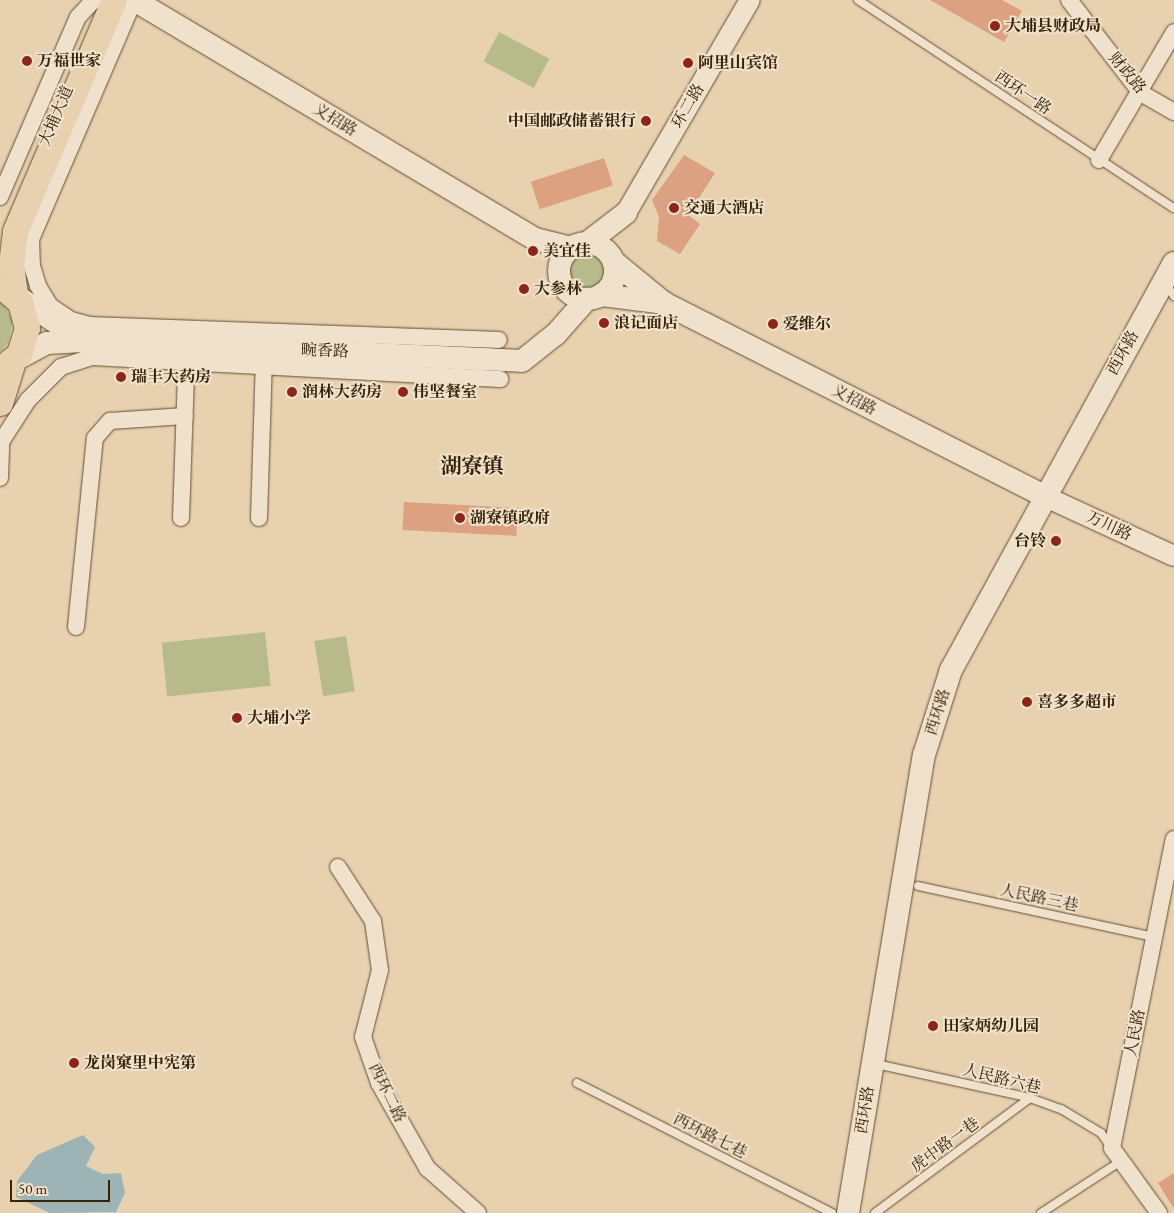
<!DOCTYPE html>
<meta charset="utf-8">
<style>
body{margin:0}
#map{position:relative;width:1174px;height:1213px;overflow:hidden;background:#e7d1af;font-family:"EB Garamond","Noto Serif SC",serif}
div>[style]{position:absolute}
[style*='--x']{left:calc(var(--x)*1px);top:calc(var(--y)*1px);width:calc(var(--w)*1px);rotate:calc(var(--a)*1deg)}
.green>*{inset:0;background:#b7bb8a;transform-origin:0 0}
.round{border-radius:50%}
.water>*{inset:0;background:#9db4b7}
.building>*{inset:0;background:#dca181;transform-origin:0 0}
.roads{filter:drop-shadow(0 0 1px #634e30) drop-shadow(0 0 1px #634e30)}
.service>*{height:8px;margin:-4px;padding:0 4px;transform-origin:4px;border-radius:4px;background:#efe1cb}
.minor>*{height:16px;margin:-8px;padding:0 8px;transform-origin:8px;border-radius:8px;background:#efe1cb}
.tertiary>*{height:20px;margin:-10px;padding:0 10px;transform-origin:10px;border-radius:10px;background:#efe1cb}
.secondary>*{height:22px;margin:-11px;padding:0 11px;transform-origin:11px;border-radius:11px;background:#efe1cb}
.secondary>.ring{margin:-11px;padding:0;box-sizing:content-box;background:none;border:22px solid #efe1cb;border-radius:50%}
.primary>*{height:25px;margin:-12.5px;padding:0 12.5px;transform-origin:12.5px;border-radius:12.5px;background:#e7d1af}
.dots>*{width:14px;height:14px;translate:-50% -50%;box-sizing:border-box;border:2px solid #efe1cb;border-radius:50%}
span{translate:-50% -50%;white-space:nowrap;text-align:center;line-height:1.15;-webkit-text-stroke:4px #efe1cb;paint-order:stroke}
.poi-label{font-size:16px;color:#372206;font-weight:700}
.left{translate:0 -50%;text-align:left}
.right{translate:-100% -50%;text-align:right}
.street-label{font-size:16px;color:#372206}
.district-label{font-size:21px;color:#372206;font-weight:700}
.scale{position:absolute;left:10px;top:1180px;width:100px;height:22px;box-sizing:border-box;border:2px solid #372206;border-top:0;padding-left:6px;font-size:15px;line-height:18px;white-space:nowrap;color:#372206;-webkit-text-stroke:4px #efe1cb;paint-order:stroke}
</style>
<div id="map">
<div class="green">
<div style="left:499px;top:32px;width:57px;height:33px;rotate:28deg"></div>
<div class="round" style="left:569px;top:253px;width:36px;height:36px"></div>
<div style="clip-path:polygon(0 299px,13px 320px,8px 343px,0 352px)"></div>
<div style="left:265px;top:632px;width:54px;height:104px;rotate:84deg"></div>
<div style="left:346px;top:636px;width:56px;height:32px;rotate:81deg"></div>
</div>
<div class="water">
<div style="clip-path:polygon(83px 1135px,95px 1147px,86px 1166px,103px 1174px,121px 1173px,125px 1193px,116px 1212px,50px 1213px,16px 1197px,17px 1181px,37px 1155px)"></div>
</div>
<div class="building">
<div style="clip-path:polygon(930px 0,1002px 0,1022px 11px,1004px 42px)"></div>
<div style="clip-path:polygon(684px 155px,715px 173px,688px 215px,700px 224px,680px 254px,657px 241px,659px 217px,652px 200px)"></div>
<div style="left:604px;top:158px;width:29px;height:77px;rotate:72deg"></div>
<div style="left:404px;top:502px;width:114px;height:28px;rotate:3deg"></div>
<div style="clip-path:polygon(1174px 1173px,1174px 1209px,1158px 1183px)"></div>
</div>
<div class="roads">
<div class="service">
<div style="--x:858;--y:0;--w:378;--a:33.4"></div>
<div style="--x:1166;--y:285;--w:14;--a:54"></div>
<div style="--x:918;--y:886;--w:241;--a:12.2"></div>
<div style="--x:876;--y:1064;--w:158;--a:12.4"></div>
<div style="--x:1030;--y:1098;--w:33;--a:20"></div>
<div style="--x:1061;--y:1109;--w:47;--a:31"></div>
<div style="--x:1101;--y:1133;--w:16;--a:55"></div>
<div style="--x:577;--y:1083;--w:286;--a:27"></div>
<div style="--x:875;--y:1213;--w:193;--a:-36.6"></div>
<div style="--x:1041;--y:1213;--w:95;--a:-33"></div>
</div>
<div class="minor">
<div style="--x:134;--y:0;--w:260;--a:113.3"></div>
<div style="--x:31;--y:239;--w:27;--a:88"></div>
<div style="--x:32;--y:266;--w:21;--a:73"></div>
<div style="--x:38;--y:286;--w:23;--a:59"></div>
<div style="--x:50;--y:306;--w:25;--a:34"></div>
<div style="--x:71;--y:320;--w:20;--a:15"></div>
<div style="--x:90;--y:325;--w:409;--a:2.1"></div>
<div style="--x:1069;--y:0;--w:118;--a:52.3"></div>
<div style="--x:1141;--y:93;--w:38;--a:30"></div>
<div style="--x:1099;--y:160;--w:148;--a:-59.6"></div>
<div style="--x:0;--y:197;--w:196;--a:-66.6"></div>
<div style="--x:78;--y:17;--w:23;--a:-47"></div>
<div style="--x:0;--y:478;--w:36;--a:-88"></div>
<div style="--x:1;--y:442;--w:50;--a:-57.3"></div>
<div style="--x:28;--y:400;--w:47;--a:-45"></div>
<div style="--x:61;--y:367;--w:32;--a:-18"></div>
<div style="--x:91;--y:357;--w:410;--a:3.1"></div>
<div style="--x:181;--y:518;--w:144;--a:-88"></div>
<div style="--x:259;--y:518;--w:162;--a:-88.2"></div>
<div style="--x:76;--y:627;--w:190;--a:-84.3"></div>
<div style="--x:95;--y:438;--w:23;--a:-49"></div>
<div style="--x:110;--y:421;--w:75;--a:-3.8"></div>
<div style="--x:338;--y:867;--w:64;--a:57.1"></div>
<div style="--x:373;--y:921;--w:49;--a:81.9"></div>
<div style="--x:380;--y:970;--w:69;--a:104.2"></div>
<div style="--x:363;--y:1037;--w:49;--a:70.8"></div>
<div style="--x:379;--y:1083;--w:98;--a:60.5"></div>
<div style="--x:427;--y:1168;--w:68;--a:41.4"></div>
<div style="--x:1159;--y:1213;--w:80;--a:-125.9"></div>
<div style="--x:1112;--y:1148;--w:315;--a:-78.7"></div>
</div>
<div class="tertiary">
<div style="--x:626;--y:213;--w:246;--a:-59.8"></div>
<div style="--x:1044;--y:496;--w:143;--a:24.8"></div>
</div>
<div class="secondary">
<div style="--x:134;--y:0;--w:467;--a:30.8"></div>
<div style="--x:535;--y:239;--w:38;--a:14"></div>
<div class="ring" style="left:559px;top:243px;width:34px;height:34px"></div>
<div style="--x:587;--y:243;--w:49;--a:-37.6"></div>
<div style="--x:614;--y:262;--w:65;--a:39.4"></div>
<div style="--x:664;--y:303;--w:426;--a:26.9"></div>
<div style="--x:15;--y:295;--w:83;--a:33.7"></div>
<div style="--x:601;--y:295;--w:64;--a:7.2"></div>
<div style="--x:13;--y:361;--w:38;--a:-28"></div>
<div style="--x:47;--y:343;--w:37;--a:-3"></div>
<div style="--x:84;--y:341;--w:438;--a:2.6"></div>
<div style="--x:522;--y:361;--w:43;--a:-38.5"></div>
<div style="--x:556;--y:334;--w:47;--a:-48.5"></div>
<div style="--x:848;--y:1213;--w:464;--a:-80.6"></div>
<div style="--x:924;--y:755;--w:89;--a:-72.4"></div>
<div style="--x:951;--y:670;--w:464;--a:-61.3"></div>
</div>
<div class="primary">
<div style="--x:15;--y:295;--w:31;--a:-97"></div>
<div style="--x:11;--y:264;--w:33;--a:-83"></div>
<div style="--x:15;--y:231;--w:251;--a:-66.8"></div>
<div style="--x:0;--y:369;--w:24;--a:-38"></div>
<div style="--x:19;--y:354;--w:27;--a:-73"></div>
<div style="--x:27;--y:328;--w:27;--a:-105"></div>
<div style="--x:20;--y:302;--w:25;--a:-140"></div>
<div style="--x:0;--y:403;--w:44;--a:-72.8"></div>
</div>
</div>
<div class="dots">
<div style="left:995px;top:26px;background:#8f2418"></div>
<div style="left:27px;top:61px;background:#8f2418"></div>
<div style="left:688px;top:63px;background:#8f2418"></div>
<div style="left:646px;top:121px;background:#8f2418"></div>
<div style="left:674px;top:208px;background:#8f2418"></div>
<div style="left:533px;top:251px;background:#8f2418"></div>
<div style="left:524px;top:289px;background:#8f2418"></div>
<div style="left:604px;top:323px;background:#8f2418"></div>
<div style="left:773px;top:324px;background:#8f2418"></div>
<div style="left:121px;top:377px;background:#8f2418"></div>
<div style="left:292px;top:392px;background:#8f2418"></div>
<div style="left:403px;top:392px;background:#8f2418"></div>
<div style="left:460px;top:518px;background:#8f2418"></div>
<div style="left:1056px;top:541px;background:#8f2418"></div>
<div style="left:1027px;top:702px;background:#8f2418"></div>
<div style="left:237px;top:718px;background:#8f2418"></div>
<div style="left:933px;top:1026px;background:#8f2418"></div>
<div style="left:74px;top:1063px;background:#8f2418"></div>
</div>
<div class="poi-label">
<span class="left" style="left:1005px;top:26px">大埔县财政局</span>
<span class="left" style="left:37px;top:61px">万福世家</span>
<span class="left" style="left:698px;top:63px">阿里山宾馆</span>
<span class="right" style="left:636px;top:121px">中国邮政储蓄银行</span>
<span class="left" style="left:684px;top:208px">交通大酒店</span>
<span class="left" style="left:543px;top:251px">美宜佳</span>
<span class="left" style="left:534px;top:289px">大参林</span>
<span class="left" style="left:614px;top:323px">浪记面店</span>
<span class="left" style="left:783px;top:324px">爱维尔</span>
<span class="left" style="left:131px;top:377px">瑞丰大药房</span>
<span class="left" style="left:302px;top:392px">润林大药房</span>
<span class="left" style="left:413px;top:392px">伟坚餐室</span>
<span class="left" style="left:470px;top:518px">湖寮镇政府</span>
<span class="right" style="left:1046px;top:541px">台铃</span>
<span class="left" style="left:1037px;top:702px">喜多多超市</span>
<span class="left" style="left:247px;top:718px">大埔小学</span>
<span class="left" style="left:943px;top:1026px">田家炳幼儿园</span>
<span class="left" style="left:84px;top:1063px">龙岗窠里中宪第</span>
</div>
<div class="street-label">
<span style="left:1127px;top:73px;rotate:50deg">财政路</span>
<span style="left:1023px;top:93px;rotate:34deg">西环一路</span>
<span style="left:688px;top:106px;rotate:-60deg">环二路</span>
<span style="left:56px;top:116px;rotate:-67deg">大埔大道</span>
<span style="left:335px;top:120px;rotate:31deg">义招路</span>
<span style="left:325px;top:351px;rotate:2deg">畹香路</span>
<span style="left:1123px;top:353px;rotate:-61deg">西环路</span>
<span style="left:854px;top:400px;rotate:27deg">义招路</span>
<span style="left:1109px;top:526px;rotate:25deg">万川路</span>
<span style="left:938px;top:712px;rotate:-72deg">西环路</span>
<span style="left:1039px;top:898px;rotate:12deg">人民路三巷</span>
<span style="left:1135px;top:1033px;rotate:-79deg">人民路</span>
<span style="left:1002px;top:1079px;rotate:14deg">人民路六巷</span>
<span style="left:387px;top:1093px;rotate:64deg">西环二路</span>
<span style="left:865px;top:1110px;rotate:-81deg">西环路</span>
<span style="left:710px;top:1136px;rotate:27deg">西环路七巷</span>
<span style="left:945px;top:1145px;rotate:-36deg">虎中路一巷</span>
</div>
<div class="district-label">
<span style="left:472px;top:466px">湖寮镇</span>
</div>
<div class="scale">50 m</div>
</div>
